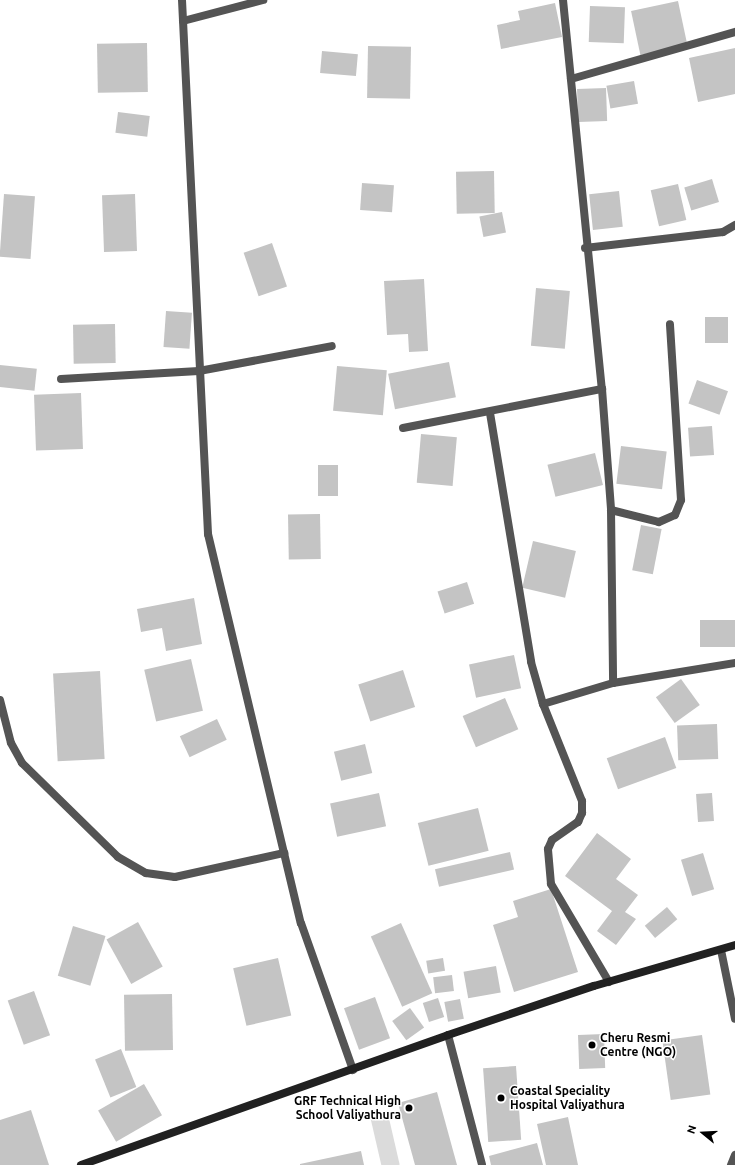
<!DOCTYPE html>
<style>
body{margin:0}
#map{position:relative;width:735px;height:1165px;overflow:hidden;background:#fff;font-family:Ubuntu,sans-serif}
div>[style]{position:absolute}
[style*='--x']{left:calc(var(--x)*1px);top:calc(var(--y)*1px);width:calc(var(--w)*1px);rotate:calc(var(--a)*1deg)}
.green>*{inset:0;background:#dbdbdb;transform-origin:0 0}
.building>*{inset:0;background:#c4c4c4;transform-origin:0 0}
.lane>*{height:8px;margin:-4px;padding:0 4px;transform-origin:4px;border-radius:4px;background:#545454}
.street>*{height:8px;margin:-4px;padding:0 4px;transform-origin:4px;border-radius:4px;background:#545454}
.secondary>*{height:8px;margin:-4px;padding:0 4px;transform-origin:4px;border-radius:4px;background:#212121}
.dots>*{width:11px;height:11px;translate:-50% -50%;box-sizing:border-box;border:2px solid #fff;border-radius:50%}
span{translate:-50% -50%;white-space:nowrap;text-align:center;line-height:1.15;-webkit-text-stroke:3px #fff;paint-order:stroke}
.poi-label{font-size:12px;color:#000;font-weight:700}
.left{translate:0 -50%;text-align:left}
.right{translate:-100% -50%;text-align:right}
.north{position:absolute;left:683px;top:1113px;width:40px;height:40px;-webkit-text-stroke:3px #fff;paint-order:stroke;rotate:288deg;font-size:11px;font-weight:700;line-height:16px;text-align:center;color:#000}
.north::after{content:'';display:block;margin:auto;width:14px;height:18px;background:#000;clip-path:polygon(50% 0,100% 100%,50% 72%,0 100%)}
</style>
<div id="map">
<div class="green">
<div style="left:388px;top:1114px;width:52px;height:18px;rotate:77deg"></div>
</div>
<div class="building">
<div style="left:678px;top:1px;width:45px;height:48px;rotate:78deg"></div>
<div style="clip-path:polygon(555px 3px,562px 37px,501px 49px,497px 25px,520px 20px,518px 11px)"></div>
<div style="left:590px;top:6px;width:35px;height:36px;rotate:2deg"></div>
<div style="left:147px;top:43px;width:49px;height:50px;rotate:89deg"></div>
<div style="left:368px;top:46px;width:43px;height:52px;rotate:1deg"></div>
<div style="clip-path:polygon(735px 48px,735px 94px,698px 102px,689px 58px)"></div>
<div style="left:322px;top:51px;width:36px;height:22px;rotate:5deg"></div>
<div style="left:634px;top:81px;width:23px;height:28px;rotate:80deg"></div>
<div style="left:606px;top:88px;width:33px;height:29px;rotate:88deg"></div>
<div style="left:118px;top:112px;width:32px;height:21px;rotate:7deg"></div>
<div style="left:494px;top:171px;width:42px;height:38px;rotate:89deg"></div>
<div style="left:712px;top:179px;width:24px;height:29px;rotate:73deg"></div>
<div style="left:362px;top:183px;width:32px;height:27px;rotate:4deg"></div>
<div style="left:678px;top:184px;width:37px;height:28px;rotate:77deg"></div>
<div style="left:619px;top:191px;width:36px;height:30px;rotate:84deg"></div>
<div style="left:4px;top:194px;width:31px;height:63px;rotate:4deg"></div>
<div style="left:135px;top:194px;width:57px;height:33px;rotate:88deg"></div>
<div style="left:502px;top:212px;width:21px;height:23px;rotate:79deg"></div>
<div style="left:272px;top:243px;width:46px;height:30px;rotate:71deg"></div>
<div style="clip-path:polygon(424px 279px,428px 351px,409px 352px,408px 334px,387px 335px,384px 281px)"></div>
<div style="left:536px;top:288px;width:34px;height:58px;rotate:5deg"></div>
<div style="left:166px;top:311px;width:26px;height:36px;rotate:4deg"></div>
<div style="left:705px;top:317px;width:23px;height:26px"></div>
<div style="left:115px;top:324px;width:39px;height:42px;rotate:89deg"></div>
<div style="left:449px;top:362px;width:36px;height:62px;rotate:79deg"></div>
<div style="left:0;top:365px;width:37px;height:22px;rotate:6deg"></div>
<div style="left:337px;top:366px;width:50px;height:45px;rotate:5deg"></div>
<div style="left:697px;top:380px;width:33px;height:25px;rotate:20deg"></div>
<div style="left:81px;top:393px;width:56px;height:47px;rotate:88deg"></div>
<div style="left:712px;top:426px;width:29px;height:24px;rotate:86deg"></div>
<div style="left:421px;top:434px;width:36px;height:49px;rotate:5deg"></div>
<div style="left:621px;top:446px;width:46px;height:38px;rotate:7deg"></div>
<div style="left:595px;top:453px;width:33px;height:49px;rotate:76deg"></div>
<div style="left:338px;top:465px;width:31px;height:20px;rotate:90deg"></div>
<div style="left:320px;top:514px;width:45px;height:32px;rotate:89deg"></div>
<div style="left:641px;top:525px;width:21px;height:46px;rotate:11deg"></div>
<div style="left:533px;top:541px;width:44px;height:48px;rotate:13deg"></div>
<div style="left:467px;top:582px;width:23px;height:31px;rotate:72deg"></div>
<div style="clip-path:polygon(194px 598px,202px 644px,166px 651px,162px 628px,141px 632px,137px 609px)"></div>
<div style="left:735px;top:620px;width:27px;height:35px;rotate:90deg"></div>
<div style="left:514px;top:655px;width:34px;height:46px;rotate:78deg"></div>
<div style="left:191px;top:659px;width:53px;height:48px;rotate:77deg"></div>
<div style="left:403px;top:670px;width:39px;height:47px;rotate:72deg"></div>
<div style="left:100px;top:671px;width:88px;height:47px;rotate:87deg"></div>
<div style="left:681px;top:679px;width:32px;height:31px;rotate:54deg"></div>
<div style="left:505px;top:698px;width:34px;height:46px;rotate:67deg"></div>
<div style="left:217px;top:719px;width:23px;height:41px;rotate:65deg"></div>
<div style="left:717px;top:724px;width:35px;height:40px;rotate:88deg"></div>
<div style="left:665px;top:737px;width:33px;height:62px;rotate:70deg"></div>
<div style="left:365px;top:744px;width:30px;height:32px;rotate:76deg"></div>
<div style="left:379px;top:793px;width:34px;height:50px;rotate:78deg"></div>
<div style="left:712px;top:793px;width:28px;height:16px;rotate:86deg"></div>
<div style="left:478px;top:808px;width:44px;height:62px;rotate:76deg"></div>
<div style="clip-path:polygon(597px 833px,631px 859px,616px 879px,638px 895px,625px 912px,636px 919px,616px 945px,597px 931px,612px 911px,565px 876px)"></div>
<div style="left:510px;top:852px;width:18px;height:77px;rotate:77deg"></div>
<div style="left:703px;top:853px;width:38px;height:23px;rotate:73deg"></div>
<div style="clip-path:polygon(551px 889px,578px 972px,514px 992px,493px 925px,518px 917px,513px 901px)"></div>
<div style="left:667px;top:907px;width:16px;height:29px;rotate:50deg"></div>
<div style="left:138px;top:922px;width:51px;height:36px;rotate:61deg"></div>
<div style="left:401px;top:923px;width:77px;height:33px;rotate:66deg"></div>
<div style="left:73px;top:926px;width:34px;height:52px;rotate:17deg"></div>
<div style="left:278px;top:958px;width:59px;height:46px;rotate:77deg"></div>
<div style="left:443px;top:958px;width:13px;height:17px;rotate:81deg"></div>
<div style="left:496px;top:966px;width:27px;height:33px;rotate:80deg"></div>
<div style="left:452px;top:975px;width:16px;height:19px;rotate:83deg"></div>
<div style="left:34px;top:991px;width:47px;height:28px;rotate:70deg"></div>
<div style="left:172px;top:994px;width:56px;height:48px;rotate:89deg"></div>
<div style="left:375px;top:997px;width:44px;height:33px;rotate:70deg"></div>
<div style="left:438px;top:998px;width:20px;height:16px;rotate:72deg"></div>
<div style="left:460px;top:999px;width:20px;height:16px;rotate:79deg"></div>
<div style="left:410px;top:1008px;width:24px;height:22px;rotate:54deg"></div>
<div style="left:604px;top:1034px;width:34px;height:26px;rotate:88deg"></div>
<div style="left:702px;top:1035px;width:60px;height:40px;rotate:82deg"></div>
<div style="left:121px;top:1049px;width:41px;height:28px;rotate:68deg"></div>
<div style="left:516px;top:1066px;width:74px;height:33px;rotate:86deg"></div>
<div style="left:144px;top:1084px;width:36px;height:53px;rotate:60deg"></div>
<div style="clip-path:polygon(437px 1092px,457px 1165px,415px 1165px,398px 1103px)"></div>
<div style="clip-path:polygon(31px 1110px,49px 1165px,0 1165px,0 1120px)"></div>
<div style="clip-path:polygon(568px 1117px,578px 1165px,546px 1165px,537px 1124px)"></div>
<div style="clip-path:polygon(537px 1143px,543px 1165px,491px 1165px,489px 1156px)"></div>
<div style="clip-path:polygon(361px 1151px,364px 1165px,300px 1165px,300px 1164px)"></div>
</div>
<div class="lane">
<div style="--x:448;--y:1035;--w:134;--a:75.3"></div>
</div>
<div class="street">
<div style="--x:182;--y:0;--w:535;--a:87.21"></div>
<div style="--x:208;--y:534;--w:400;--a:76.6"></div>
<div style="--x:301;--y:923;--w:156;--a:70.5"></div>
<div style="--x:563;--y:0;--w:391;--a:84.3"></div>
<div style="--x:602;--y:389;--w:121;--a:85.7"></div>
<div style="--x:611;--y:510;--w:173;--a:89.3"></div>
<div style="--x:183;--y:21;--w:83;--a:-14.7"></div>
<div style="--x:571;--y:79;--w:171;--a:-16"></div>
<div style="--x:585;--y:248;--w:139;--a:-6.6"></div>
<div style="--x:723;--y:232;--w:14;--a:-30"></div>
<div style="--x:61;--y:379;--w:138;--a:-3.3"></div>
<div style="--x:199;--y:371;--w:135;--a:-10.6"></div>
<div style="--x:490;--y:413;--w:252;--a:80.6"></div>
<div style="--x:531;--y:662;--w:44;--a:74.1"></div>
<div style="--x:403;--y:428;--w:203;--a:-11.1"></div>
<div style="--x:611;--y:510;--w:49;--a:14"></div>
<div style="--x:659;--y:522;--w:17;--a:-24"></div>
<div style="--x:675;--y:515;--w:16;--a:-68"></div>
<div style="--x:681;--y:500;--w:176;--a:-93.6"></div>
<div style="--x:0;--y:700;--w:44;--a:75.7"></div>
<div style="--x:11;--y:743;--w:23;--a:61"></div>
<div style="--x:22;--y:763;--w:134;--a:44.4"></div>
<div style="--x:118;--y:857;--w:32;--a:30"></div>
<div style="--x:146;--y:873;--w:29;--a:8"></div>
<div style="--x:175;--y:877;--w:112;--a:-12.4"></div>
<div style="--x:721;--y:950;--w:70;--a:78.5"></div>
<div style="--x:609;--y:982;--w:114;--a:-120.6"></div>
<div style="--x:551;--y:884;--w:35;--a:-95"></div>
<div style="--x:548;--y:849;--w:10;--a:-66"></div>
<div style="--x:552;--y:840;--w:32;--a:-35"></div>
<div style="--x:578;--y:822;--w:10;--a:-66"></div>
<div style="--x:582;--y:813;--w:12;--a:-90"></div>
<div style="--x:582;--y:801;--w:105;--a:-111.9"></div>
<div style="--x:543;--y:704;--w:73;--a:-16.7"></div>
<div style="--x:613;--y:683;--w:124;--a:-9.3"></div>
<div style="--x:731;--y:1165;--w:11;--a:-68"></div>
</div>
<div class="secondary">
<div style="--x:81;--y:1165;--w:389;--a:-19.5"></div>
<div style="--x:448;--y:1035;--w:154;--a:-18.6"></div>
<div style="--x:594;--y:986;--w:147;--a:-16.2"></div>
</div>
<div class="dots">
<div style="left:592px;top:1045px;background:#000"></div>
<div style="left:501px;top:1098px;background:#000"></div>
<div style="left:409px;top:1108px;background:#000"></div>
</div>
<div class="poi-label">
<span class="left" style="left:600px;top:1045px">Cheru Resmi<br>Centre (NGO)</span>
<span class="left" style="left:510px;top:1098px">Coastal Speciality<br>Hospital Valiyathura</span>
<span class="right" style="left:401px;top:1108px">GRF Technical High<br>School Valiyathura</span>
</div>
<div class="north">N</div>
</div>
